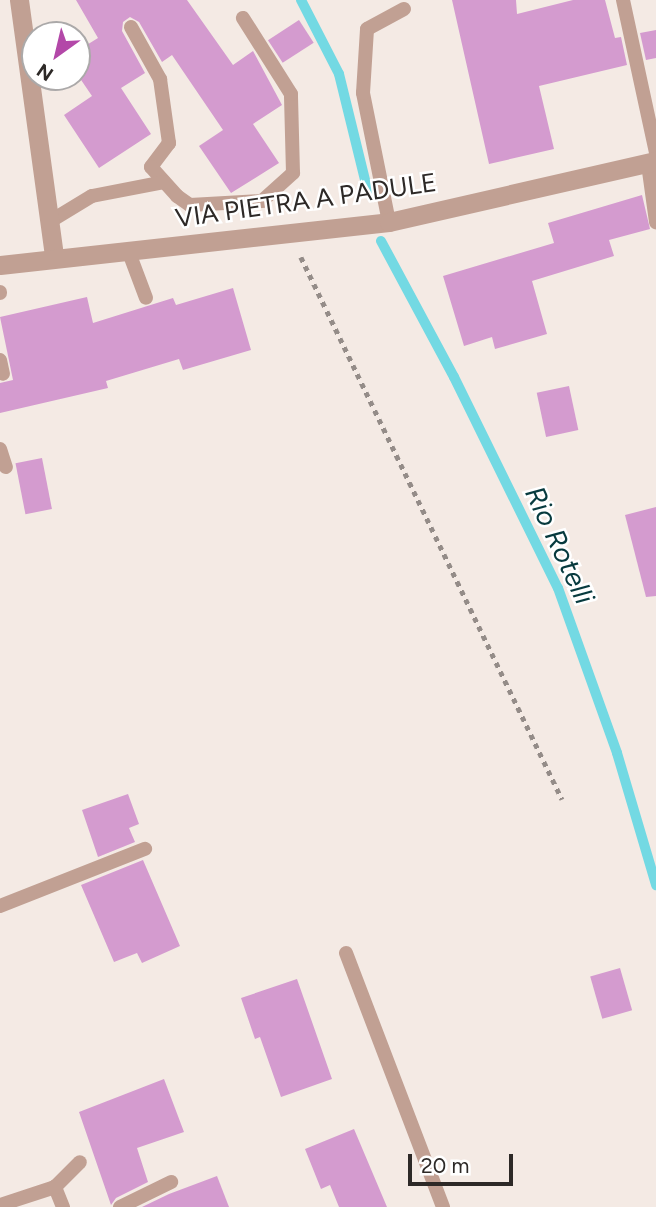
<!DOCTYPE html>
<style>
body{margin:0}
#map{position:relative;width:656px;height:1207px;overflow:hidden;background:#f4eae4;font-family:Figtree,sans-serif}
div>[style]{position:absolute}
[style*='--x']{left:calc(var(--x)*1px);top:calc(var(--y)*1px);width:calc(var(--w)*1px);rotate:calc(var(--a)*1deg)}
.stream>*{height:10px;margin:-5px;padding:0 5px;transform-origin:5px;border-radius:5px;background:#73d9e3}
.building>*{inset:0;background:#d49bcf;transform-origin:0 0}
.path>*{height:4.5px;margin-top:-2.25px;transform-origin:0;background:repeating-linear-gradient(90deg,#948c88 0 5px,transparent 0 10px)}
.service>*{height:14px;margin:-7px;padding:0 7px;transform-origin:7px;border-radius:7px;background:#c1a093}
.minor>*{height:19px;margin:-9.5px;padding:0 9.5px;transform-origin:9.5px;border-radius:9.5px;background:#c1a093}
span{translate:-50% -50%;white-space:nowrap;text-align:center;line-height:1.15;-webkit-text-stroke:5px #fff;paint-order:stroke}
.street-label{font-size:26px;color:#2d2927}
.water-label{font-size:28px;color:#073a3e;font-style:italic}
.north{position:absolute;left:21px;top:21px;width:70px;height:70px;box-sizing:border-box;background:#fff;border:2px solid #aba9a9;border-radius:50%;rotate:214deg;font-size:19px;font-weight:700;line-height:28px;text-align:center;color:#2d2927}
.north::after{content:'';display:block;margin:auto;width:24px;height:32px;background:#b348a8;clip-path:polygon(50% 0,100% 100%,50% 72%,0 100%)}
.scale{position:absolute;left:408px;top:1154px;width:105px;height:32px;box-sizing:border-box;border:4px solid #2d2927;border-top:0;padding-left:9px;font-size:21px;line-height:24px;white-space:nowrap;color:#2d2927;-webkit-text-stroke:5px #fff;paint-order:stroke}
</style>
<div id="map">
<div class="stream">
<div style="--x:301;--y:0;--w:83;--a:62.8"></div>
<div style="--x:339;--y:74;--w:122;--a:76.2"></div>
<div style="--x:381;--y:241;--w:154;--a:61.8"></div>
<div style="--x:454;--y:377;--w:235;--a:63.8"></div>
<div style="--x:558;--y:588;--w:175;--a:70.3"></div>
<div style="--x:617;--y:753;--w:138;--a:73.5"></div>
</div>
<div class="building">
<div style="clip-path:polygon(76px 0,187px 0,233px 65px,253px 51px,282px 105px,253px 124px,279px 163px,231px 193px,199px 146px,223px 130px,172px 55px,162px 62px,139px 22px,130px 17px,123px 22px,122px 31px,145px 73px,121px 88px,151px 134px,99px 168px,64px 115px,92px 96px,77px 74px,77px 51px,98px 38px)"></div>
<div style="clip-path:polygon(452px 0,516px 0,517px 14px,573px 0,605px 0,615px 38px,621px 37px,627px 65px,539px 86px,554px 149px,489px 164px)"></div>
<div style="left:299px;top:20px;width:27px;height:37px;rotate:57deg"></div>
<div style="clip-path:polygon(656px 30px,656px 58px,646px 60px,640px 33px)"></div>
<div style="clip-path:polygon(642px 195px,650px 229px,609px 240px,614px 256px,532px 281px,547px 334px,495px 349px,492px 337px,464px 346px,443px 276px,554px 243px,548px 223px)"></div>
<div style="clip-path:polygon(233px 288px,251px 350px,183px 370px,179px 359px,106px 381px,108px 388px,0 413px,0 383px,13px 380px,0 317px,87px 297px,93px 323px,173px 298px,176px 305px)"></div>
<div style="left:569px;top:386px;width:45px;height:33px;rotate:78deg"></div>
<div style="left:42px;top:458px;width:52px;height:27px;rotate:79deg"></div>
<div style="clip-path:polygon(656px 507px,656px 596px,646px 597px,625px 515px)"></div>
<div style="clip-path:polygon(128px 794px,139px 824px,129px 828px,135px 842px,98px 857px,82px 810px)"></div>
<div style="clip-path:polygon(143px 860px,180px 946px,142px 963px,137px 953px,114px 962px,81px 885px)"></div>
<div style="left:620px;top:968px;width:44px;height:31px;rotate:74deg"></div>
<div style="clip-path:polygon(297px 979px,332px 1079px,281px 1097px,260px 1037px,255px 1039px,241px 998px)"></div>
<div style="clip-path:polygon(164px 1079px,184px 1132px,137px 1148px,148px 1182px,116px 1198px,111px 1205px,79px 1112px)"></div>
<div style="clip-path:polygon(354px 1129px,387px 1207px,339px 1207px,330px 1185px,321px 1189px,305px 1149px)"></div>
<div style="clip-path:polygon(217px 1176px,229px 1207px,142px 1207px,169px 1194px)"></div>
</div>
<div class="path">
<div style="--x:301;--y:257;--w:602;--a:64.29"></div>
</div>
<div class="service">
<div style="--x:623;--y:0;--w:157;--a:77.8"></div>
<div style="--x:131;--y:27;--w:60;--a:60.9"></div>
<div style="--x:160;--y:79;--w:65;--a:82"></div>
<div style="--x:169;--y:143;--w:30;--a:127"></div>
<div style="--x:151;--y:167;--w:39;--a:48"></div>
<div style="--x:177;--y:196;--w:16;--a:35"></div>
<div style="--x:190;--y:205;--w:72;--a:-3.2"></div>
<div style="--x:262;--y:201;--w:42;--a:-42.1"></div>
<div style="--x:293;--y:173;--w:79;--a:-91.5"></div>
<div style="--x:291;--y:94;--w:90;--a:-122.3"></div>
<div style="--x:648;--y:164;--w:59;--a:82.1"></div>
<div style="--x:49;--y:222;--w:50;--a:-31.2"></div>
<div style="--x:92;--y:196;--w:73;--a:-11"></div>
<div style="--x:389;--y:222;--w:132;--a:-101.4"></div>
<div style="--x:363;--y:93;--w:64;--a:-86.4"></div>
<div style="--x:367;--y:29;--w:42;--a:-28.4"></div>
<div style="--x:128;--y:250;--w:51;--a:69.4"></div>
<div style="--x:0;--y:292;--w:1;--a:90"></div>
<div style="--x:0;--y:360;--w:14;--a:78"></div>
<div style="--x:0;--y:449;--w:19;--a:72"></div>
<div style="--x:0;--y:906;--w:156;--a:-21.5"></div>
<div style="--x:346;--y:953;--w:272;--a:69.1"></div>
<div style="--x:0;--y:1205;--w:58;--a:-18.1"></div>
<div style="--x:63;--y:1207;--w:22;--a:-112"></div>
<div style="--x:55;--y:1187;--w:35;--a:-45"></div>
<div style="--x:120;--y:1207;--w:57;--a:-26.1"></div>
</div>
<div class="minor">
<div style="--x:19;--y:0;--w:259;--a:82.2"></div>
<div style="--x:0;--y:265;--w:391;--a:-6.3"></div>
<div style="--x:389;--y:222;--w:274;--a:-12.9"></div>
</div>
<div class="street-label">
<span style="left:306px;top:201px;rotate:-8deg">VIA PIETRA A PADULE</span>
</div>
<div class="water-label">
<span style="left:560px;top:545px;rotate:65deg">Rio Rotelli</span>
</div>
<div class="north">N</div>
<div class="scale">20 m</div>
</div>
